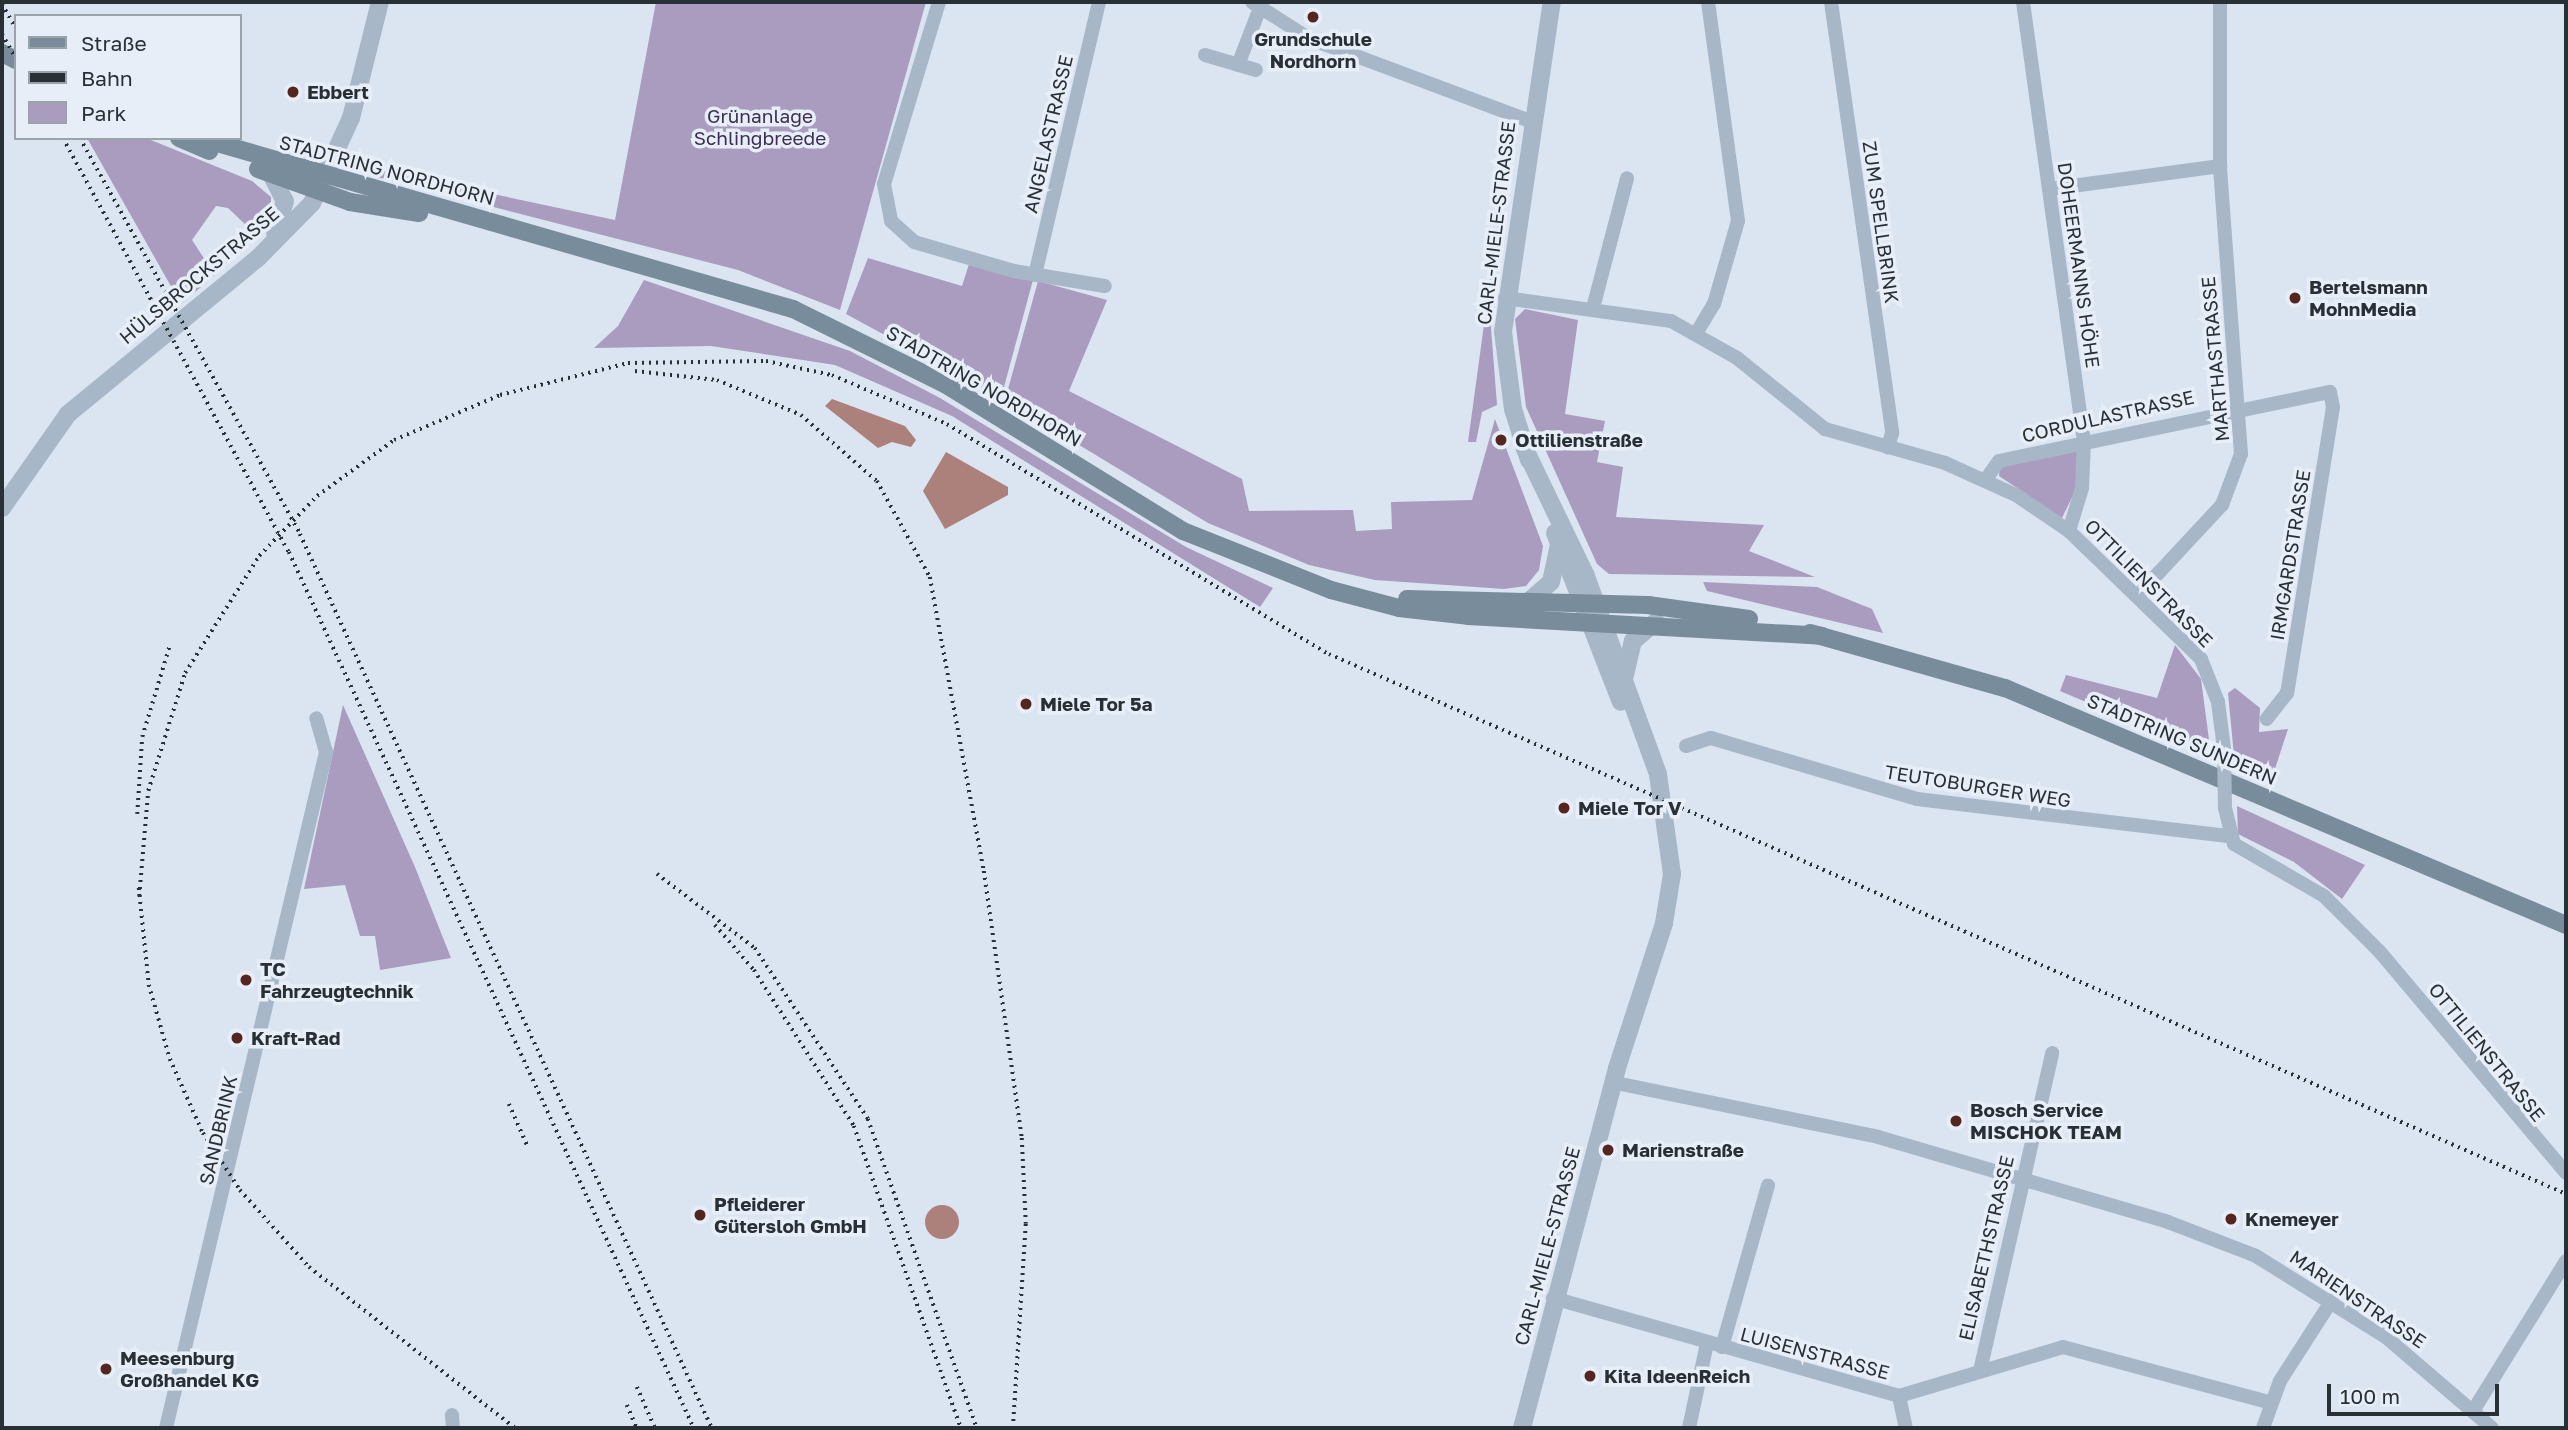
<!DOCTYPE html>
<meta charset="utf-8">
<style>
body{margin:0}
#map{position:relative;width:2568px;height:1430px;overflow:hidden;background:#dbe4f1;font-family:"Golos Text",sans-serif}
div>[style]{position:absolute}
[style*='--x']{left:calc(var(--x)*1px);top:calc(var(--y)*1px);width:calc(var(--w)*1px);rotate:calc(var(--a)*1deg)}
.green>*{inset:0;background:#aa9cbf}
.water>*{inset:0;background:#ac817b}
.round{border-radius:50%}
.minor>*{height:14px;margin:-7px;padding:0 7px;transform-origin:7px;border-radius:7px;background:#a7b7c8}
.tertiary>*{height:18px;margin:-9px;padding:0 9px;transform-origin:9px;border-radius:9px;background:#a7b7c8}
.secondary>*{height:18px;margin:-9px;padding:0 9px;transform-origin:9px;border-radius:9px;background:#798c9c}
.rail>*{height:3.5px;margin-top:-1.75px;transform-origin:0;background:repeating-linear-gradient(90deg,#283035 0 2px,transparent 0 7px)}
.minor-bridge>*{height:14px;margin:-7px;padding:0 7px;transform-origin:7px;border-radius:7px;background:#a7b7c8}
.dots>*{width:19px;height:19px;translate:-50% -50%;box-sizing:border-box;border:4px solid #e7eef8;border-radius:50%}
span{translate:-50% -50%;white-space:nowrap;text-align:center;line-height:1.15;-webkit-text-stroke:7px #e7eef8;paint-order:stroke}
.poi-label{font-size:19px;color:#283035;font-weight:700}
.left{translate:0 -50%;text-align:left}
.park-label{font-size:19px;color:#3d2c52}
.street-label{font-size:19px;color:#283035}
.frame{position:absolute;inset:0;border:4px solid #283035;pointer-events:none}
.legend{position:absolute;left:14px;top:14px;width:228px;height:126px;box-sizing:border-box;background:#e7eef8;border:2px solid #9ba2aa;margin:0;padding:9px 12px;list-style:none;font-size:21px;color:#283035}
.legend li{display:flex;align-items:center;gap:14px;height:35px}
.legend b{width:35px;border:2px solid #9ba2aa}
.scale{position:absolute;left:2327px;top:1384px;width:172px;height:32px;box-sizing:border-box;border:4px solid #283035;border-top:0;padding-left:9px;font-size:21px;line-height:24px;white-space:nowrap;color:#283035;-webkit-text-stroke:5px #e7eef8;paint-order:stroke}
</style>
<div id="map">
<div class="green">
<div style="clip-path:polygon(656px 2px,926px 2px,840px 310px,738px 270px,362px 173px,357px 165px,615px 220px)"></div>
<div style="clip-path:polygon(87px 138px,146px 138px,252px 181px,271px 197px,271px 214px,219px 271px,214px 262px,248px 227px,228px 208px,216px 206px,192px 240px,215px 275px,181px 304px)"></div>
<div style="clip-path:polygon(1503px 185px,1489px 302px,1497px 405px,1482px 412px,1476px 442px,1468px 442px)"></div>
<div style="clip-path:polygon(868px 258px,962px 286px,969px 264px,1033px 280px,1001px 398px,846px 314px)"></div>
<div style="clip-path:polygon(644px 280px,850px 351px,940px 398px,1186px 547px,1273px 588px,1260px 607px,952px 416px,835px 365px,711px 346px,594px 348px,618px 326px)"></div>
<div style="clip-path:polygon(1038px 281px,1107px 300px,1069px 391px,1242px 479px,1249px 511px,1353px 510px,1356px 531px,1392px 529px,1391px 502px,1472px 500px,1495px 419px,1543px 546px,1539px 570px,1526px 586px,1504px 589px,1375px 580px,1309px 565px,1208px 523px,1005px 400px)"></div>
<div style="clip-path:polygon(1525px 309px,1578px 320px,1565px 414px,1605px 421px,1597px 462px,1623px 467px,1616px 517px,1764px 525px,1749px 551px,1815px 577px,1609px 574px,1597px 564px,1526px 407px,1515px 319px)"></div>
<div style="clip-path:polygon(2078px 450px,2077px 487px,2062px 518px,1999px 476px,2000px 467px)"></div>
<div style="clip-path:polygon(1703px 582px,1817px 587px,1872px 609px,1883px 633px,1707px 591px)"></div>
<div style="clip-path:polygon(2175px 645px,2201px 679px,2211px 755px,2060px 691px,2066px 675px,2157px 698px)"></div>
<div style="clip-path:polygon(2235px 688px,2260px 708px,2259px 732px,2288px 729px,2271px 781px,2235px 766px,2228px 693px)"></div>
<div style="clip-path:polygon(343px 705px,415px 867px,451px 958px,380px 970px,375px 936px,360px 936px,345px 885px,304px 889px)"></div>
<div style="clip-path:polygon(2237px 806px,2365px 865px,2342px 899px,2294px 862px,2238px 834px)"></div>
</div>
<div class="water">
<div style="clip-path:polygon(832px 399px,905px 426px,916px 440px,911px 447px,892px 442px,878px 448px,825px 406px)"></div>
<div style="clip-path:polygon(946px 452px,1008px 487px,1008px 495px,945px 529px,923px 491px)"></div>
<div class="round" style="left:925px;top:1205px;width:34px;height:34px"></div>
</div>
<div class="minor">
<div style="--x:939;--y:2;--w:190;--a:106.8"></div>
<div style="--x:884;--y:184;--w:38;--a:79"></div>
<div style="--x:891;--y:221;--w:31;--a:42"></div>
<div style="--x:914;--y:242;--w:104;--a:16.2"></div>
<div style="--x:1014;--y:271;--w:92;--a:9.4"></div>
<div style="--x:1252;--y:2;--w:67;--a:32.7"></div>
<div style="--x:1308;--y:38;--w:237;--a:20.5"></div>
<div style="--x:1831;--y:2;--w:435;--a:81.9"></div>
<div style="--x:1892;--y:433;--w:15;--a:106"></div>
<div style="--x:2023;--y:2;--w:443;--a:82.1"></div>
<div style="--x:2084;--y:441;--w:47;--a:92.4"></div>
<div style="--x:2082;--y:488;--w:45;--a:106.8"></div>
<div style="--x:1205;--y:55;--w:53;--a:16.4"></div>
<div style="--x:1238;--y:65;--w:61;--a:-68.9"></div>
<div style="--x:2050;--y:189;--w:172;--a:-7.7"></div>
<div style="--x:1035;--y:275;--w:280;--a:-76.8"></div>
<div style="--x:1505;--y:298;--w:168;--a:7.9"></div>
<div style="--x:1671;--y:321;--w:76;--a:29.3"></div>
<div style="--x:1737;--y:358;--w:113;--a:38.9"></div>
<div style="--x:1825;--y:429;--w:125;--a:15.8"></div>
<div style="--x:1945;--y:463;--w:78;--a:24.3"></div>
<div style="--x:2016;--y:495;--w:64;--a:34.2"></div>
<div style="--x:2069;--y:531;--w:184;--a:44.1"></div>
<div style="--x:2201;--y:659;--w:46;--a:68.4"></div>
<div style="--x:2218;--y:702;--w:47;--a:82.7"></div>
<div style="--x:1593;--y:308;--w:134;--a:-75.3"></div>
<div style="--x:1697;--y:332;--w:33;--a:-59"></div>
<div style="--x:1714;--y:304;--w:86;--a:-73.9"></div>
<div style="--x:1738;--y:221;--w:221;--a:-97.8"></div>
<div style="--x:1986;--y:479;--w:22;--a:-54"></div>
<div style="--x:1999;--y:461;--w:338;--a:-11.8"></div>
<div style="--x:2330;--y:392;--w:15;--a:79"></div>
<div style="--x:2333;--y:407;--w:290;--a:99.1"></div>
<div style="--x:2287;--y:693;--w:33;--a:128"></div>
<div style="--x:2137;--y:596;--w:125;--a:-47"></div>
<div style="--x:2222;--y:505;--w:54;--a:-69.6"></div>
<div style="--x:2241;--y:454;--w:289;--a:-94.2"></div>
<div style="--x:2220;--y:166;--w:164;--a:-90"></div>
<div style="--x:1686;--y:746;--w:26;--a:-18"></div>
<div style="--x:1711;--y:738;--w:215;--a:16.5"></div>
<div style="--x:1917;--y:799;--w:313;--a:6.8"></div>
<div style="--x:2225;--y:808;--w:37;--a:76"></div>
<div style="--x:2234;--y:844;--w:104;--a:30"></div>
<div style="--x:2324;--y:896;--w:79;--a:45"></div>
<div style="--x:2380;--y:952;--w:289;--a:49.9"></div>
<div style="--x:1616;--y:1083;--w:268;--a:11.6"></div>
<div style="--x:1878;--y:1137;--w:302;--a:16.3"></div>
<div style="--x:2168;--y:1222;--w:94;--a:21.1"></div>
<div style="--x:2256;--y:1256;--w:155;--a:32"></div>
<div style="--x:2387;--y:1338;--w:138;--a:40.6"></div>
<div style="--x:1553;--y:1298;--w:360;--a:15.8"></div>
<div style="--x:1899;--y:1396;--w:171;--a:-16.6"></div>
<div style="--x:2063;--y:1347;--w:212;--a:15"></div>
<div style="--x:1722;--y:1347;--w:168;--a:-74.1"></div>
<div style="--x:1980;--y:1371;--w:326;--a:-77.2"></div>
<div style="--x:1899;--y:1396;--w:33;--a:78"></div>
<div style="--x:2473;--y:1411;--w:176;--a:-58.2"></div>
<div style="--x:452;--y:1415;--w:13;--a:86"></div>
<div style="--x:166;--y:1428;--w:695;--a:-76.68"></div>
<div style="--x:326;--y:752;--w:35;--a:-106"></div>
<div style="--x:1689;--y:1428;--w:87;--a:-78"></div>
<div style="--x:2263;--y:1428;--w:50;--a:-70.1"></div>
<div style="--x:2280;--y:1381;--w:96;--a:-57.3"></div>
</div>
<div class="tertiary">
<div style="--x:271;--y:174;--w:30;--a:63"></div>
<div style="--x:285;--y:201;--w:34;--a:107"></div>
<div style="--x:1529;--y:460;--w:53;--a:-107.4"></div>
<div style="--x:1513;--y:409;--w:78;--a:-97.4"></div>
<div style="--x:1503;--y:332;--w:334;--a:-81.6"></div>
<div style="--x:2;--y:508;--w:115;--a:-54.9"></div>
<div style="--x:68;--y:414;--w:246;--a:-39.4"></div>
<div style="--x:258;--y:258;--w:77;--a:-45.5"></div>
<div style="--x:312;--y:203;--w:94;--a:-65.4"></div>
<div style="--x:351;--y:118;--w:120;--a:-76"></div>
<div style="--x:1555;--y:533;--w:181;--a:68.7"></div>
<div style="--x:1528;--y:602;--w:30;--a:-41"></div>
<div style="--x:1551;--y:582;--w:39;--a:-78"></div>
<div style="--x:1625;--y:675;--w:35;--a:-77"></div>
<div style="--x:1633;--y:641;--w:30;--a:-40"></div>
<div style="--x:1522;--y:1428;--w:372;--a:-75.2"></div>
<div style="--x:1617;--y:1068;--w:152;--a:-72"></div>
<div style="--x:1664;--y:923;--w:50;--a:-80.7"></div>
<div style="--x:1672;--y:874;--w:101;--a:-98"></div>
<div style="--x:1658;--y:774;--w:211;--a:-110"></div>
<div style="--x:1586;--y:576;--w:141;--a:-115.7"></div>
</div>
<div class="secondary">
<div style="--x:2;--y:53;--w:16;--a:27"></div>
<div style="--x:179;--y:138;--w:33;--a:23"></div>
<div style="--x:200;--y:138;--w:617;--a:16.09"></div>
<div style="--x:793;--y:309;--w:169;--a:26.3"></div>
<div style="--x:945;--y:384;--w:280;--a:31.7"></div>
<div style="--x:1183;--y:531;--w:159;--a:21.7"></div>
<div style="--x:1331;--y:590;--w:70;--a:14.8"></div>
<div style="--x:1399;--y:608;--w:69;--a:6.6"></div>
<div style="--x:1468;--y:616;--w:354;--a:3.2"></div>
<div style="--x:258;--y:169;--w:98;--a:19.7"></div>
<div style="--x:350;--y:202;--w:70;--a:9.1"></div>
<div style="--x:1407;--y:599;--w:241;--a:1.4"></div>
<div style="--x:1648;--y:605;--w:102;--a:7.9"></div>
<div style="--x:1810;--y:633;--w:203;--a:15.8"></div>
<div style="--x:2005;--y:688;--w:609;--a:22.9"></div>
</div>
<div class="rail">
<div style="--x:2;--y:4;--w:28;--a:60"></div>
<div style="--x:2;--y:34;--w:28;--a:60"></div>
<div style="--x:63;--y:138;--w:472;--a:61.4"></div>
<div style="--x:289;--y:552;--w:965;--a:65.19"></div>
<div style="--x:80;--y:138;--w:453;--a:60.9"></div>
<div style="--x:300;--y:534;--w:984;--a:65.26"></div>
<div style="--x:635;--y:371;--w:82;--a:6.3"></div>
<div style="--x:717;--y:380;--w:91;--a:22.6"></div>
<div style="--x:801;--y:415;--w:101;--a:41"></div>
<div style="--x:877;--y:481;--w:110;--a:61.1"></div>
<div style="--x:930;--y:577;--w:299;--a:79.6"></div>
<div style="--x:984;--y:871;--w:270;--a:81.9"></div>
<div style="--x:1022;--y:1138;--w:86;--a:87.3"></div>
<div style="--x:1026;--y:1224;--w:204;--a:93.6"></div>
<div style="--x:137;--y:814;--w:77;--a:-86.3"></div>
<div style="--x:142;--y:737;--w:97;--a:-73.2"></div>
<div style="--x:657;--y:874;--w:123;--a:37.1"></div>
<div style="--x:755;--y:948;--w:205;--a:56.5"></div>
<div style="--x:868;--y:1119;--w:328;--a:70.6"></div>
<div style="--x:139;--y:888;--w:98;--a:84.1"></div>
<div style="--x:149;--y:985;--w:77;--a:74.2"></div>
<div style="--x:170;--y:1059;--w:81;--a:66"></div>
<div style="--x:203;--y:1133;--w:68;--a:57"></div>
<div style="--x:240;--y:1190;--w:103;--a:48.1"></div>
<div style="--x:309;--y:1267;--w:261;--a:38"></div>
<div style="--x:139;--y:896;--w:105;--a:-85.1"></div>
<div style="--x:148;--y:791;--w:124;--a:-72.6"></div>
<div style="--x:185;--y:673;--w:138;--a:-57.7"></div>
<div style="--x:259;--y:556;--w:83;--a:-46"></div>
<div style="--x:317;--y:496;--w:95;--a:-36"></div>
<div style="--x:394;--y:440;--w:115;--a:-23"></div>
<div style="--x:500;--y:395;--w:132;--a:-14"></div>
<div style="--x:628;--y:363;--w:138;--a:-0.8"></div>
<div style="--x:766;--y:361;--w:67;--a:12"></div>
<div style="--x:832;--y:375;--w:125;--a:23.1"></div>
<div style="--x:947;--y:424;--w:446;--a:31.1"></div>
<div style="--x:1329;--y:654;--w:1350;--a:23.58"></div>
<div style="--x:715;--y:925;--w:60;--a:49.1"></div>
<div style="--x:754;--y:970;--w:185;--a:57.3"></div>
<div style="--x:854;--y:1126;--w:320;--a:70.5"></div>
<div style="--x:509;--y:1104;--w:47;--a:66.2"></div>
<div style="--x:637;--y:1387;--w:45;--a:66.3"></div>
<div style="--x:627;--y:1405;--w:25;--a:67"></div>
</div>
<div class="minor-bridge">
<div style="--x:2224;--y:749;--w:59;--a:89"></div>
</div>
<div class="dots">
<div style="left:1313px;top:17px;background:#55261f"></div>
<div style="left:293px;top:92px;background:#55261f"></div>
<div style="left:2295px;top:298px;background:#55261f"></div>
<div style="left:1501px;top:440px;background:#55261f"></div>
<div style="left:1026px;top:704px;background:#55261f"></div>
<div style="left:1564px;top:808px;background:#55261f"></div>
<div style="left:246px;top:980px;background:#55261f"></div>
<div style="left:237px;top:1038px;background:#55261f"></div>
<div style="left:1956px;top:1121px;background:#55261f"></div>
<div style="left:1608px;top:1150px;background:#55261f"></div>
<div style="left:700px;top:1215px;background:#55261f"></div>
<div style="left:2231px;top:1219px;background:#55261f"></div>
<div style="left:106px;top:1369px;background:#55261f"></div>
<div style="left:1590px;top:1376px;background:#55261f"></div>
</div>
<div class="poi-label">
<span style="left:1313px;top:50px">Grundschule<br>Nordhorn</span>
<span class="left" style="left:307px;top:92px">Ebbert</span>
<span class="left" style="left:2309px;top:298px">Bertelsmann<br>MohnMedia</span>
<span class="left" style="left:1515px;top:440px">Ottilienstraße</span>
<span class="left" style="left:1040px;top:704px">Miele Tor 5a</span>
<span class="left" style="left:1578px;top:808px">Miele Tor V</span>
<span class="left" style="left:260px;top:980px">TC<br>Fahrzeugtechnik</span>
<span class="left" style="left:251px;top:1038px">Kraft-Rad</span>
<span class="left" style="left:1970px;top:1121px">Bosch Service<br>MISCHOK TEAM</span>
<span class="left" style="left:1622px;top:1150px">Marienstraße</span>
<span class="left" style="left:714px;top:1215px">Pfleiderer<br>Gütersloh GmbH</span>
<span class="left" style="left:2245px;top:1219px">Knemeyer</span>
<span class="left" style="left:120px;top:1369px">Meesenburg<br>Großhandel KG</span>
<span class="left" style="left:1604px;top:1376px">Kita IdeenReich</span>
</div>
<div class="park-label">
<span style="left:760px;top:127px">Grünanlage<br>Schlingbreede</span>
</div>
<div class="street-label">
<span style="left:1048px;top:134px;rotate:-77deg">ANGELASTRASSE</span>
<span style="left:387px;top:170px;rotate:15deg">STADTRING NORDHORN</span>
<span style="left:1881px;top:222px;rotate:82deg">ZUM SPELLBRINK</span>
<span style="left:1496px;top:223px;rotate:-83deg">CARL-MIELE-STRASSE</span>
<span style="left:2079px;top:265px;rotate:82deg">DOHEERMANNS HÖHE</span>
<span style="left:199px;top:275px;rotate:-40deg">HÜLSBROCKSTRASSE</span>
<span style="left:2215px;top:359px;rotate:-95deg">MARTHASTRASSE</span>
<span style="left:984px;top:386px;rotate:30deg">STADTRING NORDHORN</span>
<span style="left:2108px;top:416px;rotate:-13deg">CORDULASTRASSE</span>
<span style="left:2290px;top:555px;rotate:-81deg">IRMGARDSTRASSE</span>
<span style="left:2149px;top:583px;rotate:45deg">OTTILIENSTRASSE</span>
<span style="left:2182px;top:739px;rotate:23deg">STADTRING SUNDERN</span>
<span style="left:1978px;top:786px;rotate:9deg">TEUTOBURGER WEG</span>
<span style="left:2487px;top:1052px;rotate:51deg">OTTILIENSTRASSE</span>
<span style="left:218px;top:1130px;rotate:-77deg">SANDBRINK</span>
<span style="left:1547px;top:1246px;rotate:-75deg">CARL-MIELE-STRASSE</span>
<span style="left:1986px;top:1248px;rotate:-77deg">ELISABETHSTRASSE</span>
<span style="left:2358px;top:1299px;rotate:34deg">MARIENSTRASSE</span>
<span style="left:1815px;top:1353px;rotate:15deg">LUISENSTRASSE</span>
</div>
<div class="frame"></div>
<ul class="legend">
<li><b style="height:9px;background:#798c9c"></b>Straße</li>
<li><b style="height:9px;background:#283035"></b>Bahn</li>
<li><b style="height:19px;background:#aa9cbf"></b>Park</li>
</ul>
<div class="scale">100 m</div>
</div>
